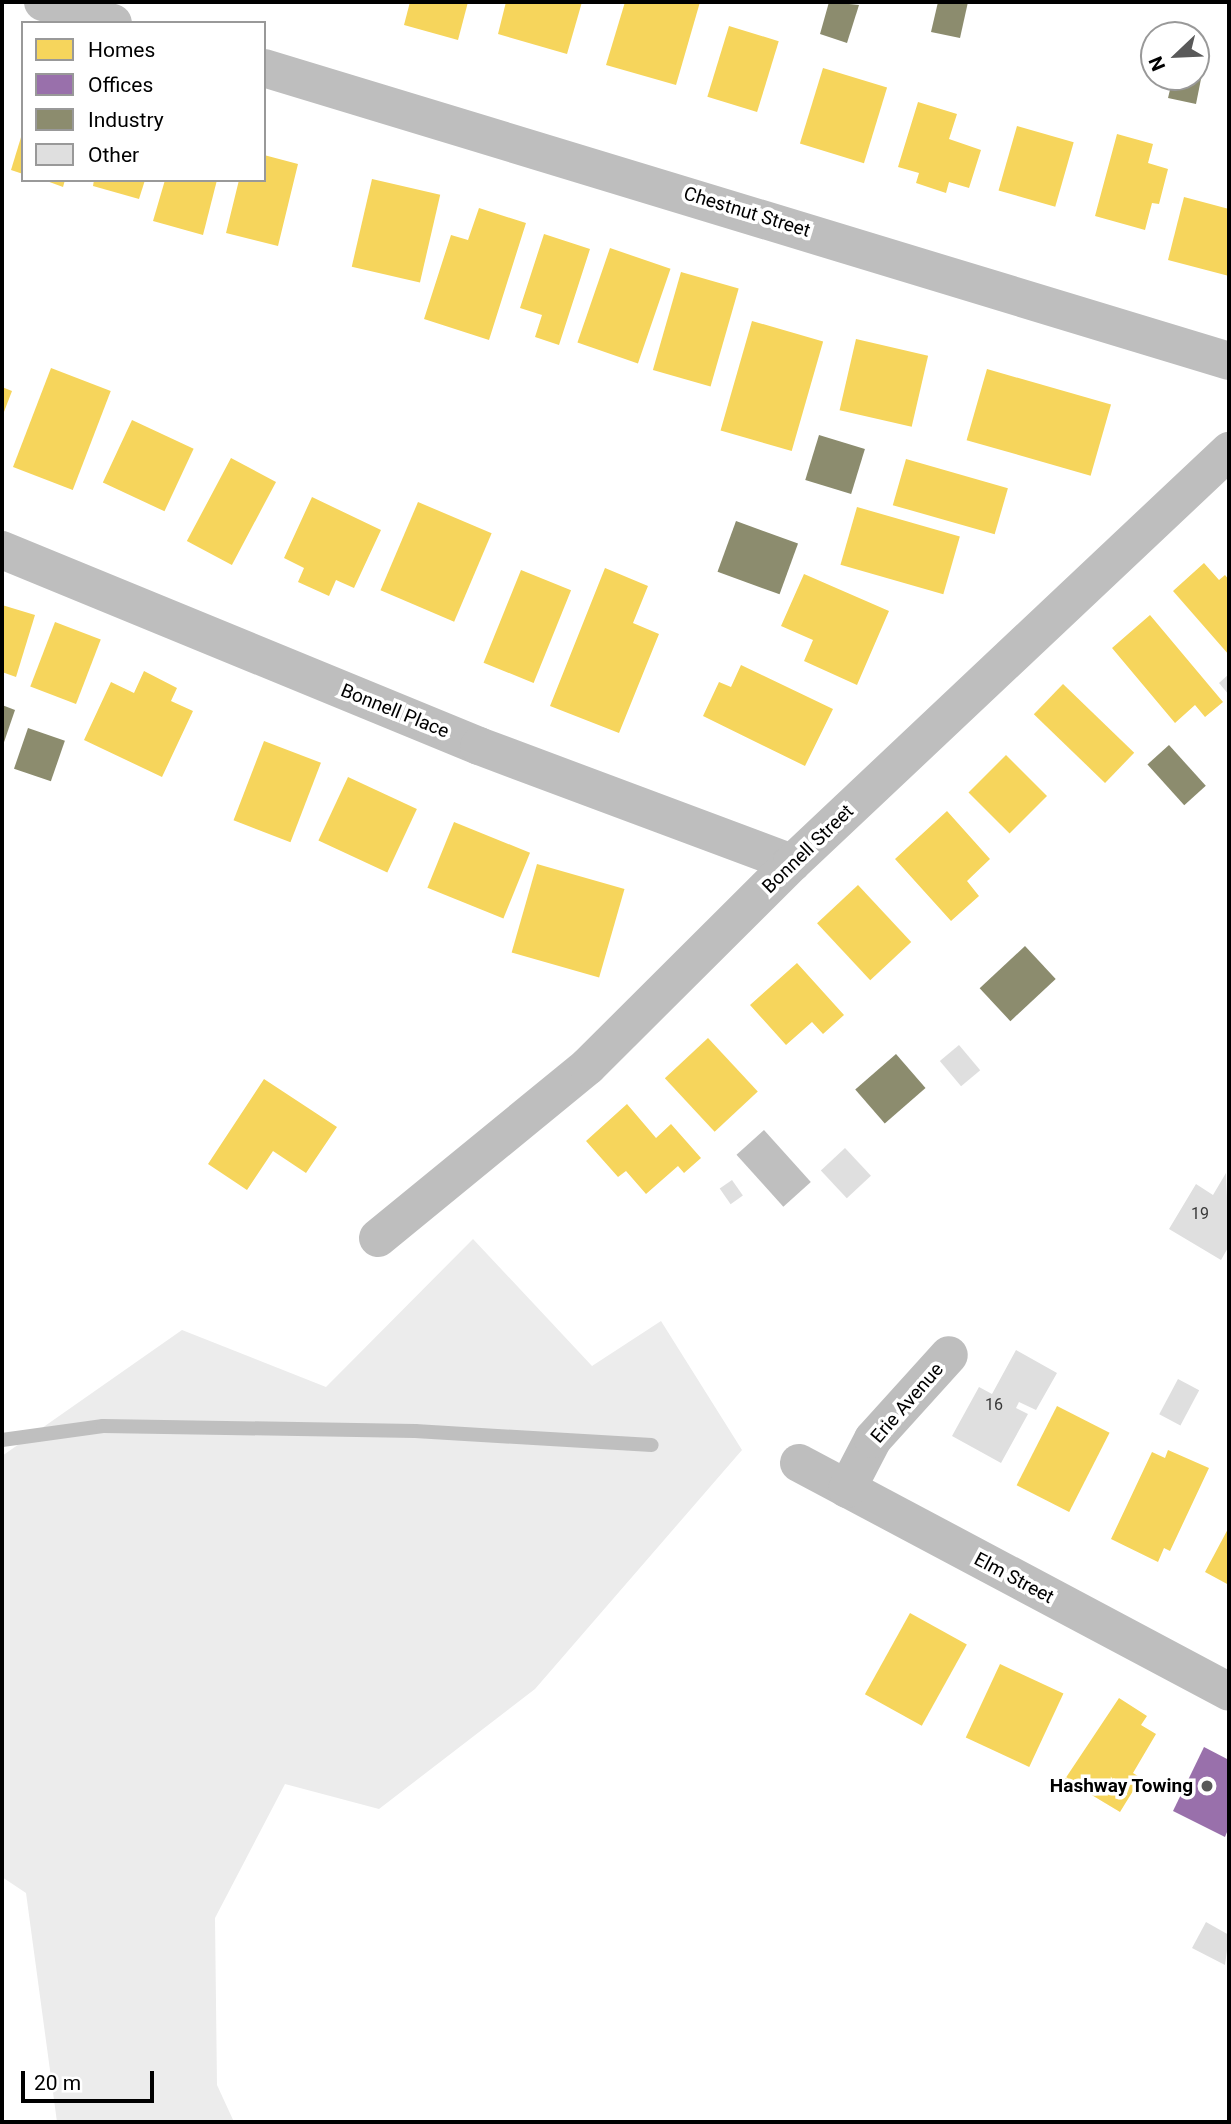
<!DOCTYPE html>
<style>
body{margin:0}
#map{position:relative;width:1231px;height:2124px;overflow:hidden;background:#fff;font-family:Roboto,sans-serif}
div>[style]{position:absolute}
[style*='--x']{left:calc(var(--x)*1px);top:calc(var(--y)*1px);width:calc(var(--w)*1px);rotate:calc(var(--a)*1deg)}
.green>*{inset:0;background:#ececec}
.water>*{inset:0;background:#bfbfbf;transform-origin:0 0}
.homes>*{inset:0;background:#f6d55c;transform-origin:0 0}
.offices>*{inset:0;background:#9970ab}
.industry>*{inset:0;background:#8c8c6e;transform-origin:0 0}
.stream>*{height:14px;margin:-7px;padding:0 7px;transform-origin:7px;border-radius:7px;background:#bfbfbf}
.building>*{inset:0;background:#dfdfdf;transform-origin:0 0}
.street>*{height:38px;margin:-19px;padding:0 19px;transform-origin:19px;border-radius:19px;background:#bebebe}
.dots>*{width:19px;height:19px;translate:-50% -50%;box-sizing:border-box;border:4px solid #fff;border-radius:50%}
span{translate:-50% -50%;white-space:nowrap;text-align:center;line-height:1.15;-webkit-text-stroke:7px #fff;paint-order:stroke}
.number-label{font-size:16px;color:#383838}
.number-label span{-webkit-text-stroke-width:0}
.street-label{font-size:19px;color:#000}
.poi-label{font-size:19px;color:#000;font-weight:700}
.right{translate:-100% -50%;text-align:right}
.frame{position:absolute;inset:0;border:4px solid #000;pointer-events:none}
.legend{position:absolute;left:21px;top:21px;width:245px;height:161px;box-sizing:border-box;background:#fff;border:2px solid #999;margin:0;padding:9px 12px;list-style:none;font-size:21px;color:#000}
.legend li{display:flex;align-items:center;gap:14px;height:35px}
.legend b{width:35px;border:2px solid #999}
.north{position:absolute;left:1140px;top:21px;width:70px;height:70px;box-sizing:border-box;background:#fff;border:2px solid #999;border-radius:50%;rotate:247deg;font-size:19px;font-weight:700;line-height:28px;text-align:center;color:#000}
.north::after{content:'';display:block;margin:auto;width:24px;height:32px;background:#595959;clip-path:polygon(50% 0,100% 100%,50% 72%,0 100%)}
.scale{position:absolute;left:21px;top:2071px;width:133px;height:32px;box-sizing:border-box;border:4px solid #000;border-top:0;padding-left:9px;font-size:21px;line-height:24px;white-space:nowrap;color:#000;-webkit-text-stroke:5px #fff;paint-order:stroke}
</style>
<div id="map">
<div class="green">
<div style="clip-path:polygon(473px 1239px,592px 1366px,661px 1321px,742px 1450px,535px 1689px,379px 1809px,285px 1784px,215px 1918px,217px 2085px,234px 2122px,57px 2122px,26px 1893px,2px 1877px,2px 1456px,182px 1330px,326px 1387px)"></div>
</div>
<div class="water">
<div style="left:764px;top:1130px;width:70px;height:37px;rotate:48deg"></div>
</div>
<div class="homes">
<div style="clip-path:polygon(410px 2px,468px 2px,458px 40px,404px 25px)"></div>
<div style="clip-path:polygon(506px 2px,582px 2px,567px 54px,498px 34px)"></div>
<div style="clip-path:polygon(625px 2px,700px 2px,676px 85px,606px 65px)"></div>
<div style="left:729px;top:26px;width:52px;height:74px;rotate:17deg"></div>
<div style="left:823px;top:68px;width:67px;height:79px;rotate:17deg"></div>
<div style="clip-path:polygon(918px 102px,957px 114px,949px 139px,981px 150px,969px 188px,949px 182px,946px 193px,916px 183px,919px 173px,898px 167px)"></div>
<div style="left:1017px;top:126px;width:59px;height:67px;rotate:16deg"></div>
<div style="clip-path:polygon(22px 134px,23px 134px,23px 174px,11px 170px)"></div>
<div style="clip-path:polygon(1117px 134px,1153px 144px,1148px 163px,1168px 169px,1159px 204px,1152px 203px,1145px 230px,1095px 216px)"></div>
<div style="clip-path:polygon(264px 155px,298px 164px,278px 246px,226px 233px,239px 180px,264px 180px)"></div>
<div style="left:372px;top:179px;width:70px;height:90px;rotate:13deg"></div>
<div style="clip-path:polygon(44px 180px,65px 180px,63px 187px)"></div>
<div style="clip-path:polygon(94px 180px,145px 180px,139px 199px,93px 186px)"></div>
<div style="clip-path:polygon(165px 180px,217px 180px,203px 235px,153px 221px)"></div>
<div style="clip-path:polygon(1184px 197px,1229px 209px,1229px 276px,1168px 260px)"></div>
<div style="clip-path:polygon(479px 208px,526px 223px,489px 340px,424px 319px,451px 235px,468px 240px)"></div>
<div style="clip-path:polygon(544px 234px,590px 249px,559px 345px,535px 337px,542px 315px,520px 308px)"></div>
<div style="left:610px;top:248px;width:64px;height:100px;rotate:19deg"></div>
<div style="left:681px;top:272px;width:60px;height:102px;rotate:16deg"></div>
<div style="left:752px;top:321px;width:74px;height:114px;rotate:16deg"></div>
<div style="left:856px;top:339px;width:74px;height:73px;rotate:13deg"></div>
<div style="left:51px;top:368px;width:64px;height:106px;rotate:21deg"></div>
<div style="left:987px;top:369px;width:129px;height:74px;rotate:16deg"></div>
<div style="clip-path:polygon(2px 387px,12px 391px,2px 417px)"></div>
<div style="left:132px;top:420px;width:68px;height:69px;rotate:25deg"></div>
<div style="left:231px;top:458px;width:51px;height:94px;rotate:28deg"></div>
<div style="left:906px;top:459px;width:106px;height:48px;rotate:16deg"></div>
<div style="clip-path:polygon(312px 497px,381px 530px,354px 588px,336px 580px,329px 596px,298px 582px,304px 568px,284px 558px)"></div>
<div style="left:418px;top:502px;width:80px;height:96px;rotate:23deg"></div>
<div style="left:857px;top:507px;width:107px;height:60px;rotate:16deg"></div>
<div style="clip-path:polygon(1204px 563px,1219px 580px,1225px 575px,1229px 580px,1229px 655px,1173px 591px)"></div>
<div style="clip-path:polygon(605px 568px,648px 586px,633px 623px,659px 634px,619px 733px,550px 706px)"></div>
<div style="left:521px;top:570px;width:54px;height:100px;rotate:22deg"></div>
<div style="clip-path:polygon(804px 574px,889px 611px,857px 685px,804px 661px,813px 640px,781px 626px)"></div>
<div style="clip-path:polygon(2px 605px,35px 615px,16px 677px,2px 672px)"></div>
<div style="clip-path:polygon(1150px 615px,1223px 702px,1205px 717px,1195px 705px,1175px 723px,1112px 648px)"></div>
<div style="left:55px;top:622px;width:49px;height:69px;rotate:21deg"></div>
<div style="clip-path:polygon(741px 665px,833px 709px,805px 766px,703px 716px,719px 682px,731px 687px)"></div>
<div style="clip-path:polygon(144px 671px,177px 688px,171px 701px,193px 711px,162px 777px,84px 740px,111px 682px,134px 693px)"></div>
<div style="left:1063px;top:684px;width:99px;height:42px;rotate:44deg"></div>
<div style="left:264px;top:741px;width:61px;height:85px;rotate:21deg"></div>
<div style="left:1006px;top:755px;width:58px;height:53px;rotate:45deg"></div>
<div style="left:348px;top:777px;width:76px;height:70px;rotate:25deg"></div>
<div style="clip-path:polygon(947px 811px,990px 859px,967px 881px,979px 896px,951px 921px,895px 859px)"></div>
<div style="left:454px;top:822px;width:82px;height:71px;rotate:22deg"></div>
<div style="left:537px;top:864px;width:91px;height:92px;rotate:16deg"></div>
<div style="left:858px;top:885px;width:78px;height:56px;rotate:47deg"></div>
<div style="clip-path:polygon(797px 963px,844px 1015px,823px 1034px,812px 1022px,786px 1045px,750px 1005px)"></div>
<div style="left:708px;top:1038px;width:73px;height:59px;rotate:47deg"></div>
<div style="clip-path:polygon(264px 1079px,337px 1127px,306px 1173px,273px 1151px,247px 1190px,208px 1164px)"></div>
<div style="clip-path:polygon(627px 1104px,656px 1138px,671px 1124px,701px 1158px,684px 1173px,678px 1166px,646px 1194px,626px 1171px,618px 1177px,586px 1141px)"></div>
<div style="left:1057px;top:1406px;width:59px;height:89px;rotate:27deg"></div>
<div style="clip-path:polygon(1168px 1450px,1209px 1468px,1170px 1551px,1164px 1548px,1158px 1562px,1111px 1539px,1152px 1452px,1165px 1458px)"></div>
<div style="clip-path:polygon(1229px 1527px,1229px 1585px,1205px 1572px)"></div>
<div style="left:910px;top:1613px;width:65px;height:93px;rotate:29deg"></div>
<div style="left:1000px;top:1664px;width:70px;height:81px;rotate:25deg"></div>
<div style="clip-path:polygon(1119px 1698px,1147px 1716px,1141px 1725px,1156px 1734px,1133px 1773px,1141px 1778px,1120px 1812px,1065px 1779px)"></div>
</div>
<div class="offices">
<div style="clip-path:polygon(1204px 1747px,1229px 1760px,1229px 1827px,1225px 1837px,1173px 1811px)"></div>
</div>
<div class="industry">
<div style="clip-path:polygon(829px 2px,859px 5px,847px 43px,820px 34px)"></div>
<div style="clip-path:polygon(938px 2px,968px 2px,960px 38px,931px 32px)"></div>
<div style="clip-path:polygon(1196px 62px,1204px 64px,1196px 104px,1168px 98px,1173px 77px,1196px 77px)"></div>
<div style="left:819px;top:435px;width:48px;height:47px;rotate:17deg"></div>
<div style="left:736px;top:521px;width:66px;height:54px;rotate:20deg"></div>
<div style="clip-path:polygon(2px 705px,15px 710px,2px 748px)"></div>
<div style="left:28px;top:728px;width:39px;height:43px;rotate:19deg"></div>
<div style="left:1169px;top:745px;width:55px;height:29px;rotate:48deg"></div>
<div style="left:1025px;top:946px;width:45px;height:62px;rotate:47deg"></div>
<div style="left:896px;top:1054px;width:45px;height:54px;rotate:49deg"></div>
</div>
<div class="stream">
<div style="--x:2;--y:1440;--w:102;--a:-7.9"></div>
<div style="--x:103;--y:1426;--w:312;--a:0.9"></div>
<div style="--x:415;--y:1431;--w:237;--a:3.4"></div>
</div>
<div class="building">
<div style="clip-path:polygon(1229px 674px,1229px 695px,1219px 683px)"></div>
<div style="left:959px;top:1045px;width:33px;height:25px;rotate:50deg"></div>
<div style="left:845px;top:1148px;width:38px;height:33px;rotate:47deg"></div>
<div style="clip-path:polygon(1226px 1173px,1229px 1246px,1221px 1260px,1169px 1229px,1196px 1184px,1213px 1195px)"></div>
<div style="left:732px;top:1180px;width:19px;height:15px;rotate:55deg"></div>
<div style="clip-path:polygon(1016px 1350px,1057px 1373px,1036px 1410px,1019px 1402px,1016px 1408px,1028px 1414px,1001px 1463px,952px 1436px,979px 1387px,992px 1394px)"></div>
<div style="left:1178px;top:1379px;width:24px;height:40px;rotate:28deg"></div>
<div style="clip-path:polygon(1206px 1922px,1229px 1935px,1225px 1965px,1192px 1948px)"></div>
</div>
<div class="street">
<div style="--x:43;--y:2;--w:73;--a:16.7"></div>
<div style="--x:264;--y:68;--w:1009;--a:16.89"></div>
<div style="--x:2;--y:550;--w:516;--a:22.34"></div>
<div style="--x:479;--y:746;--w:334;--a:20.5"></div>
<div style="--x:378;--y:1238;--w:271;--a:-39.3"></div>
<div style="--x:588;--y:1066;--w:288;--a:-44.9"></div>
<div style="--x:792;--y:863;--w:601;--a:-43.31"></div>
<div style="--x:799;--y:1463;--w:487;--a:28"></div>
<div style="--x:847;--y:1489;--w:56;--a:-62.5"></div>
<div style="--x:873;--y:1439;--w:113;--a:-47.9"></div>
</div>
<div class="dots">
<div style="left:1207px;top:1786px;background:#595959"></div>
</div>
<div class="number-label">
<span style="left:1200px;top:1214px">19</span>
<span style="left:994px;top:1405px">16</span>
</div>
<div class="street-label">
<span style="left:747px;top:212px;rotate:17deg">Chestnut Street</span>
<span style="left:395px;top:711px;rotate:22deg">Bonnell Place</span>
<span style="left:808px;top:849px;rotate:-44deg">Bonnell Street</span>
<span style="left:907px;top:1403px;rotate:-49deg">Erie Avenue</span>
<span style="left:1014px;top:1578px;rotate:28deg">Elm Street</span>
</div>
<div class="poi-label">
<span class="right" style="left:1193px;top:1786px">Hashway Towing</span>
</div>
<div class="frame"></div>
<ul class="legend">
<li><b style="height:19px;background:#f6d55c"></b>Homes</li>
<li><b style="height:19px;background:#9970ab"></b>Offices</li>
<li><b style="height:19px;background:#8c8c6e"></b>Industry</li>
<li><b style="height:19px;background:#dfdfdf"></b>Other</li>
</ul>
<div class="north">N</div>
<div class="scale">20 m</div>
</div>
